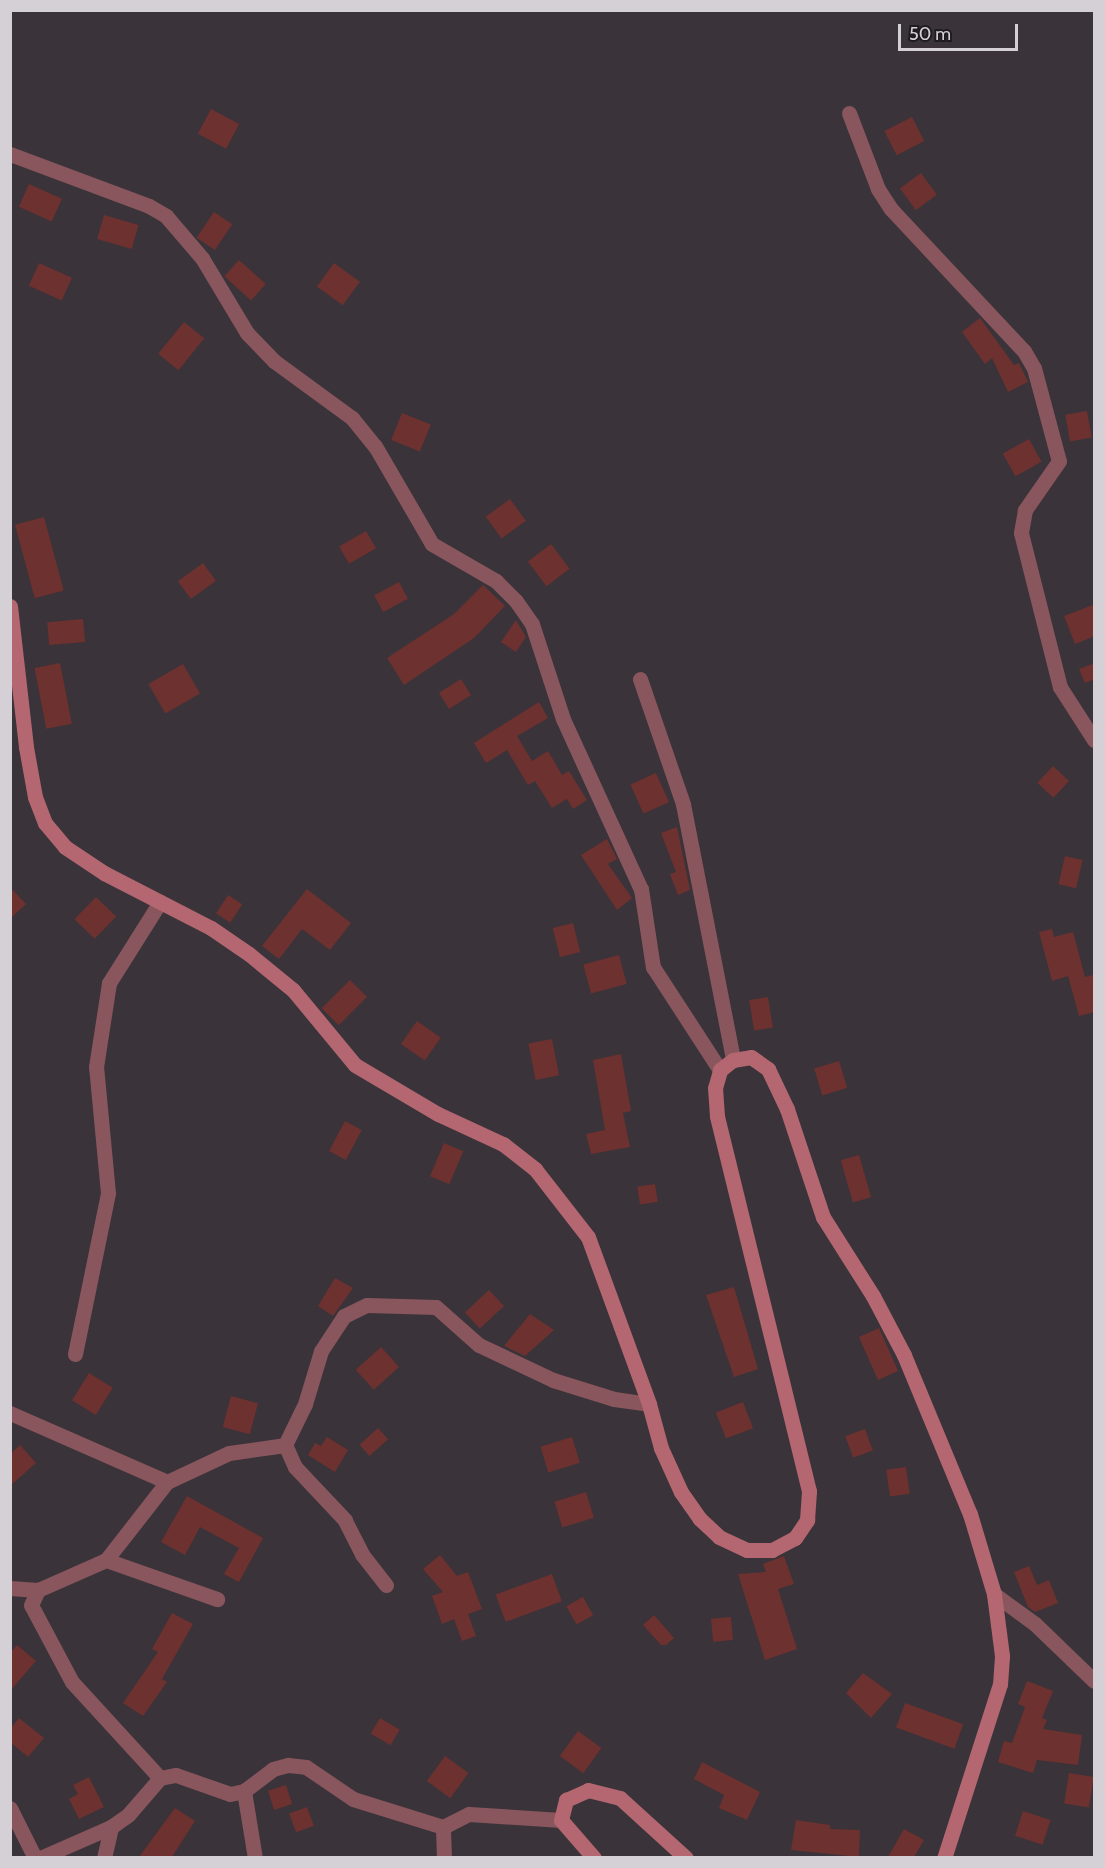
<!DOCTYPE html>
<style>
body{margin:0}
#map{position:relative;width:1105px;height:1868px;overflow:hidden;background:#3a333a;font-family:Cabin,sans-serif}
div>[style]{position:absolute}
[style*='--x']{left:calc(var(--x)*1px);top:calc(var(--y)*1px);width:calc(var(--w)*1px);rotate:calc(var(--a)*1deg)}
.building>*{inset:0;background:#6d312f;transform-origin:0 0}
.street>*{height:15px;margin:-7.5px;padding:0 7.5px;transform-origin:7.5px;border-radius:7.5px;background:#88565c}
.secondary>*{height:15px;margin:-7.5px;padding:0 7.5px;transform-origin:7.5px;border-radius:7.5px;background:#b46770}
span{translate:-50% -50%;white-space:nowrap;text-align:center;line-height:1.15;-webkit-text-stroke:6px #1f1c1f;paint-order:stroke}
.frame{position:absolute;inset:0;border:12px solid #d4d0d5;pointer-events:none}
.scale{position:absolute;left:898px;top:24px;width:120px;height:27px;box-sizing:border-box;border:3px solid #d4d0d5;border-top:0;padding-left:8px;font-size:18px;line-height:21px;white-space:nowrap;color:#d4d0d5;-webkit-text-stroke:4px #1f1c1f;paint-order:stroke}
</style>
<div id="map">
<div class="building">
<div style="left:211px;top:109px;width:32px;height:28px;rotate:28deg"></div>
<div style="left:912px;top:117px;width:27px;height:31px;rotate:63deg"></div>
<div style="left:921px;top:173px;width:27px;height:26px;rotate:54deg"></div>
<div style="left:29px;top:184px;width:36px;height:25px;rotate:24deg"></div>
<div style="left:214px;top:212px;width:22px;height:31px;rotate:34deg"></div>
<div style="left:104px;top:215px;width:36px;height:25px;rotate:16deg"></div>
<div style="left:239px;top:260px;width:36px;height:22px;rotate:42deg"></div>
<div style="left:39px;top:263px;width:36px;height:25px;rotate:24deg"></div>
<div style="left:334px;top:263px;width:32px;height:29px;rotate:36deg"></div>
<div style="clip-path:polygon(980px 318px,1014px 365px,1019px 363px,1028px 382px,1008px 392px,992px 358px,985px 364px,962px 332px)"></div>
<div style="left:184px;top:322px;width:26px;height:41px;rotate:39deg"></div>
<div style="left:1087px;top:411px;width:27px;height:22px;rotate:80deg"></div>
<div style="left:402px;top:413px;width:31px;height:29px;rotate:22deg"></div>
<div style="left:1029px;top:439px;width:26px;height:30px;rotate:61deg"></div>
<div style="left:510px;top:499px;width:27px;height:30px;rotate:54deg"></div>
<div style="left:44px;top:517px;width:76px;height:30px;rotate:75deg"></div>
<div style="left:366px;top:531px;width:20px;height:31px;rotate:60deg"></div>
<div style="left:551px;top:544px;width:31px;height:29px;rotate:53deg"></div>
<div style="left:203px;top:563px;width:22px;height:31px;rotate:54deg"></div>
<div style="left:399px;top:582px;width:19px;height:28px;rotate:62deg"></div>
<div style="clip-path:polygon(483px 585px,505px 606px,474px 638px,404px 685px,387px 658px,454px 614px)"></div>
<div style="clip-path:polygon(1095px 604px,1095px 636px,1075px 644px,1064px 616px)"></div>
<div style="left:83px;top:619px;width:23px;height:36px;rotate:85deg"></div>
<div style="clip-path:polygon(516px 620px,526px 637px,516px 652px,501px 642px)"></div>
<div style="left:60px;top:663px;width:62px;height:26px;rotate:79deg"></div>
<div style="clip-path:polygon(1095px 663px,1095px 679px,1085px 683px,1079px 669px)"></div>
<div style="left:183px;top:664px;width:34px;height:40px;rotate:60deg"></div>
<div style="left:461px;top:679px;width:19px;height:26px;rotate:58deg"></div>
<div style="clip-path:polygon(539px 702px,548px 718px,517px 736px,532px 761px,548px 751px,562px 775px,569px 771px,587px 800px,573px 809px,567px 799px,552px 808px,535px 781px,528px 785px,507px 750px,486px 763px,474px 743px)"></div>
<div style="left:1053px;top:766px;width:22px;height:23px;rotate:43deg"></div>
<div style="left:656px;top:773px;width:32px;height:28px;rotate:66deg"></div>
<div style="clip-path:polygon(677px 827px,690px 890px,678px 895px,670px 874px,676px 872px,661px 833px)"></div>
<div style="clip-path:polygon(607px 839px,617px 859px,608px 864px,632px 898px,617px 910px,581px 855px)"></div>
<div style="left:1065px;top:856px;width:18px;height:29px;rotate:13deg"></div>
<div style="clip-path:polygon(10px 887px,26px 904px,10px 919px)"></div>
<div style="clip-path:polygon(307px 889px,351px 923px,330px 950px,302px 929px,279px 959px,262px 946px)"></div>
<div style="left:228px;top:895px;width:17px;height:22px;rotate:33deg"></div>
<div style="left:96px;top:897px;width:28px;height:31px;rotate:44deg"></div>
<div style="left:573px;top:923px;width:30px;height:21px;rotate:76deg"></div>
<div style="clip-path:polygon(1052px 929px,1054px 937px,1073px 932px,1085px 977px,1092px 975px,1095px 984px,1095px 1012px,1079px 1016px,1068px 976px,1052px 981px,1039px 932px)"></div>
<div style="left:619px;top:955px;width:30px;height:37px;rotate:75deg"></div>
<div style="left:350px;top:980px;width:24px;height:40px;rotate:45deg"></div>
<div style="left:768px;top:997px;width:31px;height:19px;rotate:81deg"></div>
<div style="left:417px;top:1021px;width:29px;height:28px;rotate:35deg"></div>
<div style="left:552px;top:1039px;width:37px;height:24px;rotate:79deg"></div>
<div style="clip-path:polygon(621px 1054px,631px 1111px,623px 1113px,630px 1147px,591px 1154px,586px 1134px,605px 1130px,593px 1060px)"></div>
<div style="left:839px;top:1061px;width:28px;height:26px;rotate:73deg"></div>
<div style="left:345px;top:1121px;width:19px;height:34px;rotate:28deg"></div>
<div style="left:444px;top:1143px;width:21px;height:36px;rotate:23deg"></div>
<div style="left:859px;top:1155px;width:44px;height:19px;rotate:74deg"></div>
<div style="left:655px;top:1184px;width:18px;height:18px;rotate:81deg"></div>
<div style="clip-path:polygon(335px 1278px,353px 1288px,333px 1316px,318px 1306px)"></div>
<div style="clip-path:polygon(734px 1287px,758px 1369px,734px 1377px,706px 1295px)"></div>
<div style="left:489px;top:1290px;width:22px;height:33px;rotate:47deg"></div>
<div style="clip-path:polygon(530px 1314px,554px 1330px,525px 1356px,504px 1346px)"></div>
<div style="left:879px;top:1328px;width:47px;height:22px;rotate:66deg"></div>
<div style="left:381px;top:1347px;width:27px;height:34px;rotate:48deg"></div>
<div style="left:89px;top:1373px;width:28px;height:32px;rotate:32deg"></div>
<div style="left:231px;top:1396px;width:28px;height:32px;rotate:15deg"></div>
<div style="left:743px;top:1402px;width:28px;height:29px;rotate:69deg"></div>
<div style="left:378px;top:1428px;width:15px;height:25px;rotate:48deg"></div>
<div style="left:865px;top:1429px;width:23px;height:21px;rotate:70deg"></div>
<div style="clip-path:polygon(327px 1437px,348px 1450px,335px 1472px,308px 1455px,315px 1443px,321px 1446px)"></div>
<div style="left:572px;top:1437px;width:27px;height:33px;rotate:73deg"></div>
<div style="clip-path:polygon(20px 1445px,36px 1463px,10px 1486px,10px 1454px)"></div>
<div style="left:906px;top:1467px;width:27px;height:20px;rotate:82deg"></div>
<div style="left:586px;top:1492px;width:27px;height:33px;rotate:73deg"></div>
<div style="clip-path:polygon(187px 1496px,263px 1538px,239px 1582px,224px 1574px,239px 1548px,200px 1527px,185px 1555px,161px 1542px)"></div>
<div style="clip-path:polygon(440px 1555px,457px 1576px,468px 1572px,482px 1609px,468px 1614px,476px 1636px,462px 1641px,454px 1619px,442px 1624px,432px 1596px,443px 1592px,423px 1569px)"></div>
<div style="clip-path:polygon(784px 1556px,794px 1584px,778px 1589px,797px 1649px,765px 1660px,738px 1574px,766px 1572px,763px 1564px)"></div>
<div style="clip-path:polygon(1029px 1566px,1037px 1585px,1049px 1580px,1058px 1603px,1035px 1612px,1028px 1607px,1014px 1572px)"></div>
<div style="left:552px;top:1574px;width:29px;height:60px;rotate:70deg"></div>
<div style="left:583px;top:1597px;width:21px;height:19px;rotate:61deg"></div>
<div style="clip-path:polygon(172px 1613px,193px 1624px,162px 1679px,167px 1682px,143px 1716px,123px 1703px,158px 1652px,152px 1649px)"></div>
<div style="clip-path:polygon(654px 1615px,674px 1638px,666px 1645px,661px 1645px,643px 1625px)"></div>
<div style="left:731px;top:1617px;width:23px;height:20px;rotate:85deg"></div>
<div style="clip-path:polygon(17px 1645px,36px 1661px,10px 1691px,10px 1653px)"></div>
<div style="clip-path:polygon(863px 1673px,892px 1694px,871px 1718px,846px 1693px)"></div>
<div style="clip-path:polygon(1027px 1681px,1053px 1691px,1042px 1718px,1047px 1720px,1043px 1729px,1082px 1735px,1078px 1765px,1037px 1760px,1033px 1773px,998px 1762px,1004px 1741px,1012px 1743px,1025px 1707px,1018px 1704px)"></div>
<div style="left:905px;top:1703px;width:62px;height:26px;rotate:20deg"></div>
<div style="clip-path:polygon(19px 1718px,44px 1738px,28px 1757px,10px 1742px,10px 1729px)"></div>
<div style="left:380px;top:1718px;width:23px;height:18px;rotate:31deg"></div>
<div style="left:578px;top:1731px;width:29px;height:31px;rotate:36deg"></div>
<div style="left:445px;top:1756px;width:29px;height:31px;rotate:36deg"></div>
<div style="clip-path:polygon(702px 1762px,760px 1792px,747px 1820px,719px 1808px,724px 1795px,694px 1779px)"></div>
<div style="left:1069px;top:1773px;width:25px;height:31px;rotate:9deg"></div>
<div style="clip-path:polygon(89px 1777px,104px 1807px,79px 1819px,69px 1799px,78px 1794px,73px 1785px)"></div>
<div style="left:286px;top:1785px;width:20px;height:19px;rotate:72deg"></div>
<div style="left:307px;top:1807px;width:20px;height:19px;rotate:70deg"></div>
<div style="clip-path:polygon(175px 1808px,195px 1821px,172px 1857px,139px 1857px)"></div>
<div style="left:1023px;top:1811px;width:29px;height:26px;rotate:18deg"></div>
<div style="clip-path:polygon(796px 1820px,830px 1825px,830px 1829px,860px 1830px,859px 1857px,791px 1850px)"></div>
<div style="clip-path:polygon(904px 1829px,924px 1840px,914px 1857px,888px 1857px)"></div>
</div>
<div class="street">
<div style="--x:849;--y:113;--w:81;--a:69.1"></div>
<div style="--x:878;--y:189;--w:24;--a:57"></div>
<div style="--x:891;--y:209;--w:195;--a:46.9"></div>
<div style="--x:1024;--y:351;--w:20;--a:60"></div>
<div style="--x:1034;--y:368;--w:96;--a:75"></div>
<div style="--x:1059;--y:461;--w:60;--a:124.8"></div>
<div style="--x:1025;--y:510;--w:23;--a:100"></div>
<div style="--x:1021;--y:533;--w:159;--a:75.8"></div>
<div style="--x:1060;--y:687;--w:63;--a:57.3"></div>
<div style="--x:10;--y:154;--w:148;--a:20.5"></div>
<div style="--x:149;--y:206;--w:20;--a:30"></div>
<div style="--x:166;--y:216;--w:55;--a:49.4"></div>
<div style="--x:202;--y:258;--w:87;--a:59"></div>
<div style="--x:247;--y:333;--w:39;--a:46"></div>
<div style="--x:274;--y:361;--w:97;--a:36.2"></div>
<div style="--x:352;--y:418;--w:36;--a:51"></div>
<div style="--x:375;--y:446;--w:113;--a:59.8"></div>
<div style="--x:432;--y:544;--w:74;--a:30"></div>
<div style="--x:496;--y:581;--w:28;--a:45"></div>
<div style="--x:516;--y:601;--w:28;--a:55"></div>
<div style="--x:532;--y:624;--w:100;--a:71.9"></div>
<div style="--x:563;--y:719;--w:187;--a:65.4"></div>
<div style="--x:641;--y:889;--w:79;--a:81.3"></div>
<div style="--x:653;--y:967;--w:123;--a:57"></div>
<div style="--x:640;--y:679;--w:132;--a:71"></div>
<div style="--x:683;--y:804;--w:261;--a:78.9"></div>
<div style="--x:75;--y:1354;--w:164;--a:-78.4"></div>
<div style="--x:108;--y:1193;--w:127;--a:-95.4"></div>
<div style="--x:96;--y:1067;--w:85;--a:-81.2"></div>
<div style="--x:109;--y:983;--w:96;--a:-57.8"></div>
<div style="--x:10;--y:1413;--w:171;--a:23.7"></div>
<div style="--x:106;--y:1560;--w:118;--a:19.4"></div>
<div style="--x:386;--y:1585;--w:39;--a:-128"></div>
<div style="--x:362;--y:1554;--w:38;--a:-117"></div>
<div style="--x:345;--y:1520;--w:73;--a:-133.3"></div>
<div style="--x:295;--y:1467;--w:24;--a:-114"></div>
<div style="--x:285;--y:1445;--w:46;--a:-64"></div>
<div style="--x:305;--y:1404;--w:55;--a:-73.2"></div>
<div style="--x:321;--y:1351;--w:42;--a:-56.7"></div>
<div style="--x:344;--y:1316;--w:25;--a:-26"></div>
<div style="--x:367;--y:1305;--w:69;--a:1.7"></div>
<div style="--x:436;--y:1307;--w:57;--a:41.5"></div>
<div style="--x:479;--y:1345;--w:82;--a:25.3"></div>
<div style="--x:553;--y:1380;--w:64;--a:17.3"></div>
<div style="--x:614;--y:1399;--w:35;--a:8"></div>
<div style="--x:10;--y:1588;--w:28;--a:4"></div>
<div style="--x:994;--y:1594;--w:51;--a:36.2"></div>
<div style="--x:1035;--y:1624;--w:82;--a:44"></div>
<div style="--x:160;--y:1778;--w:130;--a:-132.5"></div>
<div style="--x:72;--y:1682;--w:87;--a:-118"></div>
<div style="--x:31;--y:1605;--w:17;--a:-65"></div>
<div style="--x:38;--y:1590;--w:74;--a:-23.8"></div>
<div style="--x:106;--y:1560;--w:99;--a:-52"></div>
<div style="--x:167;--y:1482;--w:68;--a:-25.1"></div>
<div style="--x:229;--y:1453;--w:57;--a:-8.1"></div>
<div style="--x:244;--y:1791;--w:68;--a:80.7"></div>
<div style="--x:10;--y:1808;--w:56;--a:63.4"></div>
<div style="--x:40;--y:1858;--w:77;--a:-23.6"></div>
<div style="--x:111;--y:1827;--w:21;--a:-35"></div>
<div style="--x:128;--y:1815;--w:49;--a:-49.1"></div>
<div style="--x:160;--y:1778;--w:16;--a:-11"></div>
<div style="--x:176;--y:1775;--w:57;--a:19.4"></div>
<div style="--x:230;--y:1794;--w:14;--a:-12"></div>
<div style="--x:244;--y:1791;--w:36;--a:-37"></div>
<div style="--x:273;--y:1769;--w:16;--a:-15"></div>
<div style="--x:288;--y:1765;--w:18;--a:6"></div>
<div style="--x:306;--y:1767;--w:57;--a:34.2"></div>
<div style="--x:353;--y:1799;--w:94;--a:17.3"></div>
<div style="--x:104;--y:1858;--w:32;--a:-77"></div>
<div style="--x:444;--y:1858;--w:31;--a:-92"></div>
<div style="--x:443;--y:1827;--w:29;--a:-27"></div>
<div style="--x:469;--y:1814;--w:92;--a:3.7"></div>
</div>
<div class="secondary">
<div style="--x:10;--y:606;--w:142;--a:83.5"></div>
<div style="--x:26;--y:747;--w:51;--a:79.8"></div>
<div style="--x:35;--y:797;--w:28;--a:69"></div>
<div style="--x:45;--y:823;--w:31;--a:50"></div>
<div style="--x:65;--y:847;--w:47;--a:33.7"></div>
<div style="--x:104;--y:873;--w:120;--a:27.2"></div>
<div style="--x:211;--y:928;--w:46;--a:34.4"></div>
<div style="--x:249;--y:954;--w:57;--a:39.3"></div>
<div style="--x:293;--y:990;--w:97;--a:50.4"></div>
<div style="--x:355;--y:1065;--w:96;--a:30.6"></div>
<div style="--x:438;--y:1114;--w:72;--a:24.8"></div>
<div style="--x:503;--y:1144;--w:41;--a:38"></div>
<div style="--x:535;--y:1169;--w:86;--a:52.1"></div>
<div style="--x:588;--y:1237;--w:178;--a:69.9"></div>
<div style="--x:649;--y:1404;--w:46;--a:74.7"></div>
<div style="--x:661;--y:1448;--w:48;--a:65.6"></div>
<div style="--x:681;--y:1492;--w:33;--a:55"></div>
<div style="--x:700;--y:1519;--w:26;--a:43"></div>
<div style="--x:719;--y:1537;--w:31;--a:25"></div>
<div style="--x:747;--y:1550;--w:25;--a:0"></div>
<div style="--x:772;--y:1550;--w:26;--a:-28"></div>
<div style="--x:795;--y:1538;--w:22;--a:-56"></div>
<div style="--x:807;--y:1520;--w:29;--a:-86"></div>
<div style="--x:809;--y:1491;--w:386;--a:-103.8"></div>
<div style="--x:717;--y:1116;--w:28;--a:-94"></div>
<div style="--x:715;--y:1088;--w:19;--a:-74"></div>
<div style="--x:720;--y:1070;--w:16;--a:-38"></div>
<div style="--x:733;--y:1060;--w:18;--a:-9"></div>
<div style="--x:751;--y:1057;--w:21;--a:35"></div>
<div style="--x:768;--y:1069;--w:44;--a:64.6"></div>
<div style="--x:787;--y:1109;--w:114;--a:71.6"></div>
<div style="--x:823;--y:1217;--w:93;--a:57.7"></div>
<div style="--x:873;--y:1296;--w:67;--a:62.3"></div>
<div style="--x:904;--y:1355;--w:172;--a:67.5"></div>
<div style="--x:970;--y:1514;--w:84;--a:73.3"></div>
<div style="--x:994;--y:1594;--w:63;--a:82.6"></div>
<div style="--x:1002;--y:1656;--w:28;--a:94"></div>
<div style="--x:1000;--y:1684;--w:183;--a:107.8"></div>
<div style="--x:594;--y:1858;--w:50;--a:-131"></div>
<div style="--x:561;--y:1820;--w:21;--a:-76"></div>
<div style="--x:566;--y:1800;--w:24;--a:-24"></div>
<div style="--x:588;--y:1790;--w:33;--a:14"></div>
<div style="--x:620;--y:1798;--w:89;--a:42.3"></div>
</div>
<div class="frame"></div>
<div class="scale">50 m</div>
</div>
